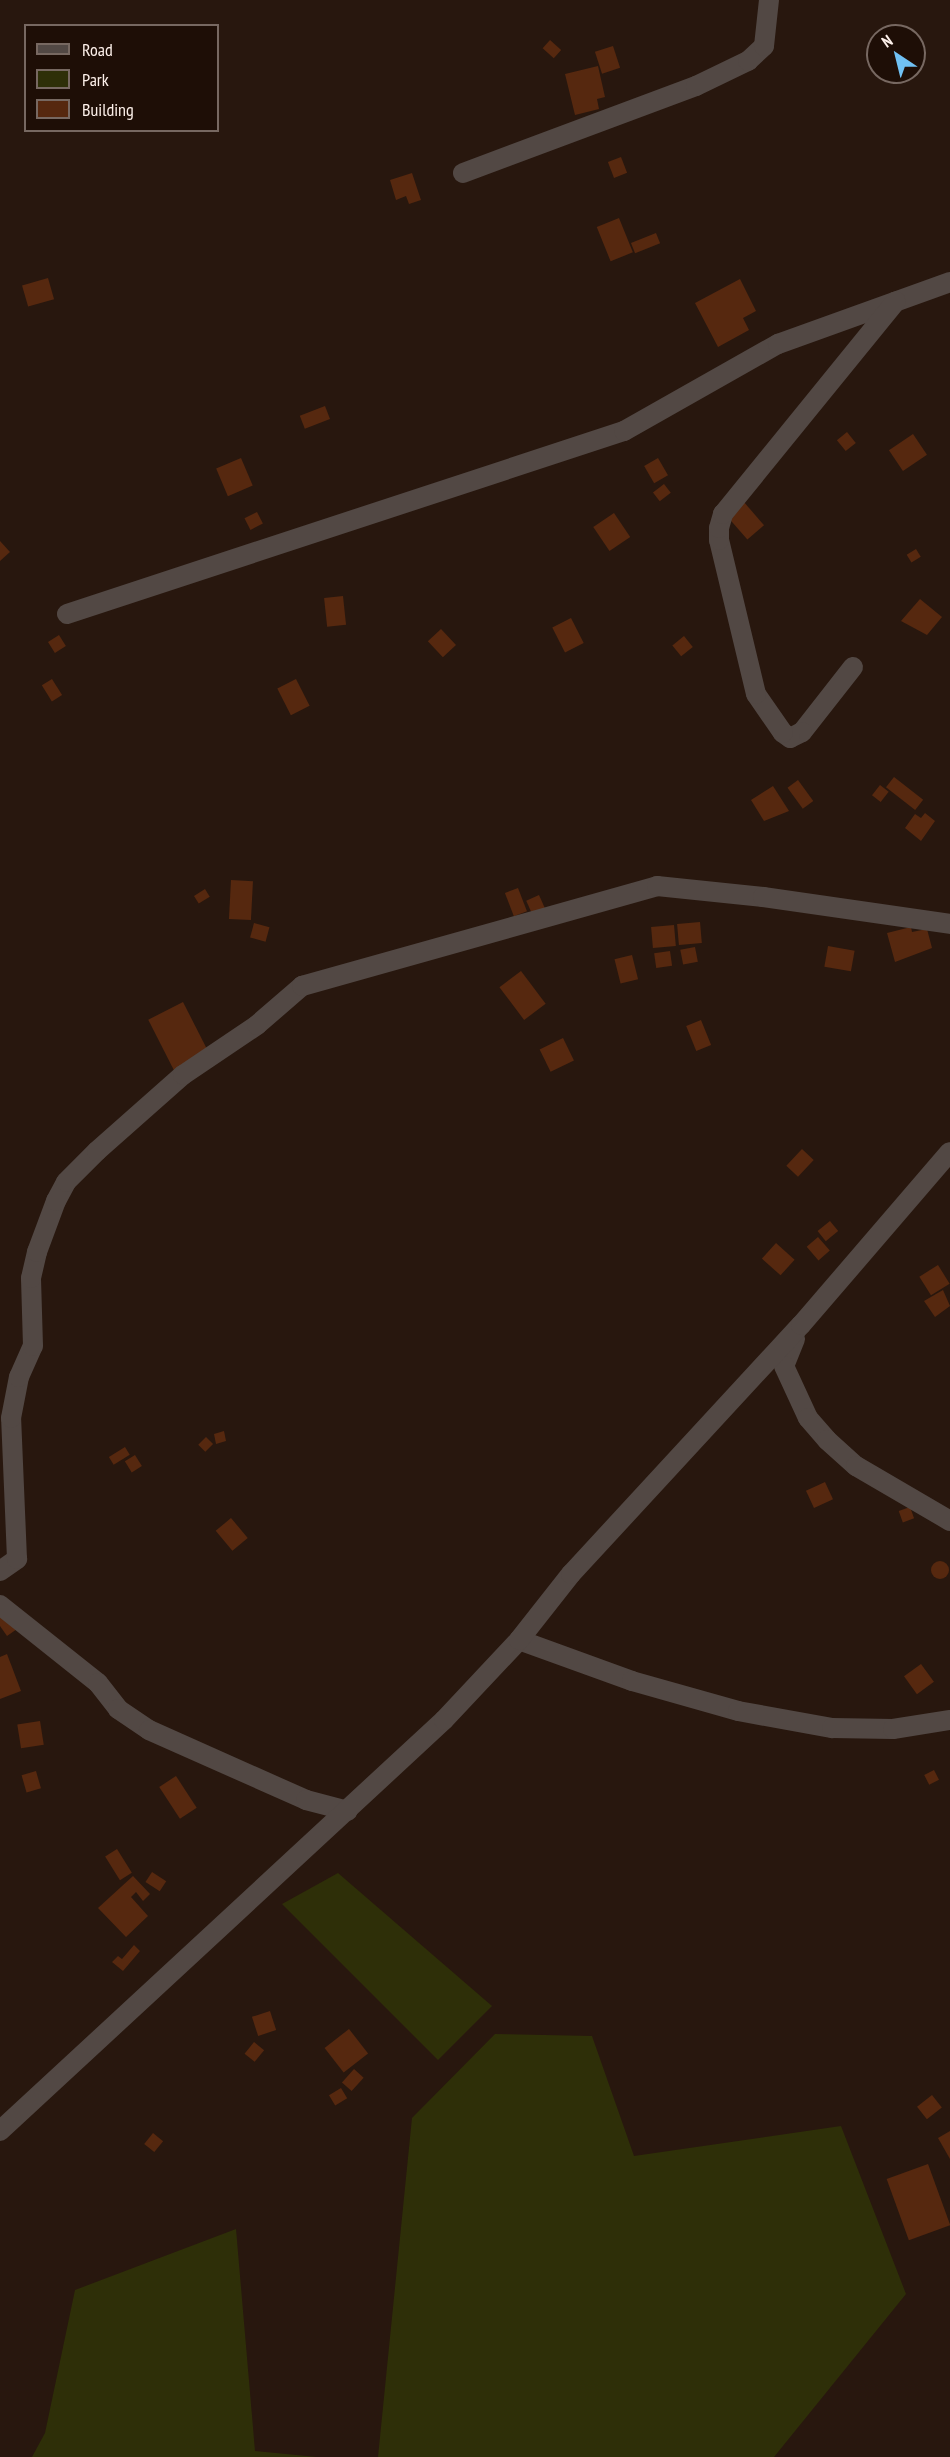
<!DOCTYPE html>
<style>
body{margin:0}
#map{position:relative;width:950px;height:2457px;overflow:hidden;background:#28170e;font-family:"PT Sans Narrow",sans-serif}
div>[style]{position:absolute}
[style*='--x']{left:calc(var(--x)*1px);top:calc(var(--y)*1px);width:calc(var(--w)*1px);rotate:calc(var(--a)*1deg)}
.green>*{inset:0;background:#2e2f08}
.building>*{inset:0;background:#56280f;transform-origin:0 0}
.round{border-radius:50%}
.minor>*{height:20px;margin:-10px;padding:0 10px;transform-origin:10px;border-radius:10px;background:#524844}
span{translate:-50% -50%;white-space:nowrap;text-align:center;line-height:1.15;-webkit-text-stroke:6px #1e0e06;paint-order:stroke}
.legend{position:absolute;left:24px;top:24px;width:195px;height:108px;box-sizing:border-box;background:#1e0e06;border:2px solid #776861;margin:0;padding:8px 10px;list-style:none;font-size:18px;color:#fdf0ea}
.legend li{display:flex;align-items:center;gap:12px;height:30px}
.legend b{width:30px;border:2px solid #776861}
.north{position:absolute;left:866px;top:24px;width:60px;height:60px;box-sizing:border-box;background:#1e0e06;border:2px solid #776861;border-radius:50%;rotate:325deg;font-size:16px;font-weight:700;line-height:24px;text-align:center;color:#fdf0ea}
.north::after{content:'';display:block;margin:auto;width:21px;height:27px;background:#70c1f4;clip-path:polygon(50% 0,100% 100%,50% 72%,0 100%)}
</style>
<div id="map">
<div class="green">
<div style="clip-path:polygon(338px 1873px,492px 2006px,438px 2060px,282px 1904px)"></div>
<div style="clip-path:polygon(495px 2034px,592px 2036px,634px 2156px,841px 2126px,906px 2294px,774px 2457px,378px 2457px,412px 2118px)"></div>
<div style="clip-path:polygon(236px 2229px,255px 2451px,317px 2457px,32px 2457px,45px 2433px,75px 2290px)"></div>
</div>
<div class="building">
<div style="left:550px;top:40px;width:15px;height:11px;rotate:42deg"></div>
<div style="left:613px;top:46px;width:23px;height:19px;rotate:72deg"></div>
<div style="clip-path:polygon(598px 66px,605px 97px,597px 99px,599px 109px,575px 115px,565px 74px)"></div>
<div style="left:621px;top:157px;width:17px;height:14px;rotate:69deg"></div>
<div style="clip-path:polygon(412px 173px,421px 200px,409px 204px,406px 196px,396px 200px,390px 180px)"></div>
<div style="left:619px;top:218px;width:37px;height:24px;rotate:68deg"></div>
<div style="left:656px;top:233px;width:11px;height:27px;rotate:68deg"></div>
<div style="left:48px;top:278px;width:22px;height:27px;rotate:74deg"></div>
<div style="clip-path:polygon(740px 279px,756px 311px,743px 318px,749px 330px,718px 347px,695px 303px)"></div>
<div style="left:325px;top:406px;width:14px;height:27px;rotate:69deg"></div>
<div style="left:847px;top:432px;width:14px;height:13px;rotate:51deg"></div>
<div style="left:913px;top:434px;width:25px;height:29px;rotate:56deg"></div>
<div style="left:241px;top:458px;width:30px;height:27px;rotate:67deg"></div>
<div style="left:658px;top:458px;width:20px;height:16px;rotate:60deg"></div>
<div style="left:664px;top:484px;width:11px;height:14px;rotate:52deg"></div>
<div style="left:743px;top:501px;width:32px;height:22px;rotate:49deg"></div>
<div style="left:257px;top:512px;width:13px;height:14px;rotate:63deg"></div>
<div style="left:614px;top:513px;width:29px;height:25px;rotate:56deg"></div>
<div style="clip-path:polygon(0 541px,10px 552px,0 561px)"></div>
<div style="left:916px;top:549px;width:9px;height:11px;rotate:58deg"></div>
<div style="left:343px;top:596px;width:29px;height:19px;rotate:84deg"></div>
<div style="clip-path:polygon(920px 599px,942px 617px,927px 635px,901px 621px)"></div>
<div style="left:571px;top:618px;width:28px;height:21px;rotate:63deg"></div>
<div style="left:441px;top:629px;width:22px;height:18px;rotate:47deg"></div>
<div style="left:59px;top:635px;width:13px;height:13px;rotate:58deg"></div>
<div style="left:684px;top:636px;width:14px;height:15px;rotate:51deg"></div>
<div style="left:52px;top:679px;width:19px;height:12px;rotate:58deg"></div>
<div style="left:296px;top:679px;width:30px;height:21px;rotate:63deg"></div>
<div style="left:894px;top:777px;width:37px;height:13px;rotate:38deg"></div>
<div style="left:798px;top:780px;width:26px;height:13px;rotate:54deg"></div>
<div style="left:880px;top:785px;width:11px;height:13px;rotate:38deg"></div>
<div style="clip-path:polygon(773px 786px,789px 811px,764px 821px,751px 800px)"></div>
<div style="clip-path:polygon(925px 813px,935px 821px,921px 841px,905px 828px,915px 814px,921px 818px)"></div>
<div style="left:231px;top:880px;width:22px;height:39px;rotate:3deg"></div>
<div style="left:518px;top:888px;width:25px;height:14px;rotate:69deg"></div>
<div style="left:205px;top:889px;width:9px;height:13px;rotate:58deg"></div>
<div style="left:539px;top:895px;width:17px;height:14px;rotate:66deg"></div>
<div style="left:700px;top:922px;width:21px;height:23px;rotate:85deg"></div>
<div style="left:254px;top:923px;width:16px;height:15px;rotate:15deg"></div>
<div style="left:674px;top:925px;width:21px;height:23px;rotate:85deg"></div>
<div style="clip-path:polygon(911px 927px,912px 932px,927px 929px,932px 948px,895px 962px,887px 933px)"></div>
<div style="left:828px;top:946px;width:27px;height:21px;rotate:10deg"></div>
<div style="left:695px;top:947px;width:15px;height:15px;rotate:79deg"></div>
<div style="left:670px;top:951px;width:15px;height:16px;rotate:82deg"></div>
<div style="left:632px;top:955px;width:25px;height:18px;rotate:76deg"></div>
<div style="left:521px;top:971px;width:41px;height:27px;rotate:53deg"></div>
<div style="left:183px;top:1002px;width:58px;height:39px;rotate:63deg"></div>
<div style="left:701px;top:1020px;width:27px;height:16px;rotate:68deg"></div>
<div style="left:563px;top:1038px;width:25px;height:26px;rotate:64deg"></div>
<div style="left:802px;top:1149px;width:16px;height:23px;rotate:43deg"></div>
<div style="left:830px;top:1221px;width:13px;height:16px;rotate:51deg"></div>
<div style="left:818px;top:1237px;width:18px;height:15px;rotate:49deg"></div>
<div style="left:776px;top:1243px;width:25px;height:21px;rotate:42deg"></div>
<div style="left:938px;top:1265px;width:22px;height:22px;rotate:58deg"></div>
<div style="clip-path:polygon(943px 1290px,950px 1306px,935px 1317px,924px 1301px)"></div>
<div style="clip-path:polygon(224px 1431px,226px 1441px,216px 1444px,214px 1434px)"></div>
<div style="left:206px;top:1437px;width:10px;height:11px;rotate:45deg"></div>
<div style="left:125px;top:1447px;width:9px;height:19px;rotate:58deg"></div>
<div style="left:135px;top:1455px;width:13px;height:12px;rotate:58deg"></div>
<div style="left:825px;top:1482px;width:19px;height:21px;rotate:65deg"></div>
<div style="left:910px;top:1507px;width:12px;height:12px;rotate:70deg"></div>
<div style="left:231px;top:1518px;width:26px;height:20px;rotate:50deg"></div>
<div class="round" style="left:931px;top:1561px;width:18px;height:18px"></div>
<div style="clip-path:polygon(0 1615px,17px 1629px,7px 1636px,0 1626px)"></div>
<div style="clip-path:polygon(7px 1654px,21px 1691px,0 1699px,0 1657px)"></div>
<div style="left:921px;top:1664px;width:22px;height:21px;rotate:54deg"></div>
<div style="left:40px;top:1721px;width:24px;height:23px;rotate:81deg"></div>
<div style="left:934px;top:1770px;width:11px;height:11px;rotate:63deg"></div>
<div style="left:36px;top:1771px;width:18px;height:15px;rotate:74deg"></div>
<div style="left:176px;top:1776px;width:38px;height:20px;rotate:57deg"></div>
<div style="left:117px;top:1849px;width:28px;height:14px;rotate:58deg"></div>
<div style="left:152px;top:1872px;width:17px;height:12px;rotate:33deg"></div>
<div style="clip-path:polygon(133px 1876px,150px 1894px,143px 1901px,136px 1892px,131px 1897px,148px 1916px,126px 1937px,98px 1908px)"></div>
<div style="clip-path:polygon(134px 1945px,140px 1951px,123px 1971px,112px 1962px,118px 1956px,122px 1959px)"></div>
<div style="left:270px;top:2011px;width:20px;height:19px;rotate:72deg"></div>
<div style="left:349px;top:2029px;width:31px;height:31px;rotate:52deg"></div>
<div style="left:254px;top:2042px;width:13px;height:15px;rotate:39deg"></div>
<div style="left:354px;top:2069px;width:13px;height:18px;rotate:42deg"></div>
<div style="left:341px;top:2088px;width:12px;height:14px;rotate:59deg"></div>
<div style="left:932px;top:2095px;width:16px;height:19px;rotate:52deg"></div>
<div style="clip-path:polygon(950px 2131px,950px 2159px,938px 2138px)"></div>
<div style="left:153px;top:2133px;width:13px;height:14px;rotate:39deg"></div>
<div style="left:928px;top:2164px;width:65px;height:44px;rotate:70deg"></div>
</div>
<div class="minor">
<div style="--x:463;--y:173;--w:249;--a:-20.5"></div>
<div style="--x:696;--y:86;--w:58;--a:-25.7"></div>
<div style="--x:748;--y:61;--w:22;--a:-43"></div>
<div style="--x:764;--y:46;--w:46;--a:-83.8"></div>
<div style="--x:67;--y:614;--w:586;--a:-18.19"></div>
<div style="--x:624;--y:431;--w:177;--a:-29.5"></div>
<div style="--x:778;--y:344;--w:183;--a:-19.8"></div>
<div style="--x:853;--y:667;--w:83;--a:128.1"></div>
<div style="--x:802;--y:732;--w:13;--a:153"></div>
<div style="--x:790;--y:738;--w:9;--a:-144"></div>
<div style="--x:783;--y:733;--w:47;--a:-124.7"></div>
<div style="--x:756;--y:694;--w:158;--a:-103.5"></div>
<div style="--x:719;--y:540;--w:12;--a:-90"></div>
<div style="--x:719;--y:528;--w:15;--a:-74"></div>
<div style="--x:723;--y:514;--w:274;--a:-50.9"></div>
<div style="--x:795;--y:1339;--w:29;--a:112"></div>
<div style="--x:784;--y:1366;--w:57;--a:65.2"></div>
<div style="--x:808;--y:1418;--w:29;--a:49"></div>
<div style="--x:827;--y:1440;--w:39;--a:42"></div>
<div style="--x:856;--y:1466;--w:109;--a:30.3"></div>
<div style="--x:0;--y:1571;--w:21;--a:-35"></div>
<div style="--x:17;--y:1559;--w:141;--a:-92.4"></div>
<div style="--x:11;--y:1418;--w:42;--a:-79"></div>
<div style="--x:19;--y:1377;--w:34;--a:-66"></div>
<div style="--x:33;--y:1346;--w:68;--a:-91.7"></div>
<div style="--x:31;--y:1278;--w:27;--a:-77"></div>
<div style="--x:37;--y:1252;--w:54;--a:-69.6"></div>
<div style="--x:56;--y:1201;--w:21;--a:-62"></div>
<div style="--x:66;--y:1182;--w:44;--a:-45"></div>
<div style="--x:97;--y:1151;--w:115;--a:-41.5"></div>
<div style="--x:183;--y:1075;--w:89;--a:-34"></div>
<div style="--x:257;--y:1025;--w:60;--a:-40.9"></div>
<div style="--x:302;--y:986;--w:369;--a:-15.7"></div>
<div style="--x:657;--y:886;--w:107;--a:5.9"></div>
<div style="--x:763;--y:897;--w:189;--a:8.2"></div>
<div style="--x:0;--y:1605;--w:125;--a:38.5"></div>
<div style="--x:98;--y:1683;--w:33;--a:52"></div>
<div style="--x:118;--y:1709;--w:37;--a:34"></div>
<div style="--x:149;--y:1730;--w:172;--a:24"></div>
<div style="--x:306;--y:1800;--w:43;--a:14.7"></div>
<div style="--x:519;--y:1640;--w:120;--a:19.9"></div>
<div style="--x:632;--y:1681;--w:110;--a:15.8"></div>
<div style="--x:738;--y:1711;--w:96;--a:10.3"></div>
<div style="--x:832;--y:1728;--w:61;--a:0.9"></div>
<div style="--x:893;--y:1729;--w:58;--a:-9"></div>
<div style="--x:0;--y:2131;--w:605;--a:-42.79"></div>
<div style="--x:444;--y:1720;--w:110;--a:-46.8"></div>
<div style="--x:519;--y:1640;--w:84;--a:-51.8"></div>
<div style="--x:571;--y:1574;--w:339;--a:-47.3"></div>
<div style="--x:801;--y:1325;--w:228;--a:-49.3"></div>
</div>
<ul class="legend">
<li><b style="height:8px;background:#524844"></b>Road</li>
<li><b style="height:16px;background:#2e2f08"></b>Park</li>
<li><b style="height:16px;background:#56280f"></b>Building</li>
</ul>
<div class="north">N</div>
</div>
